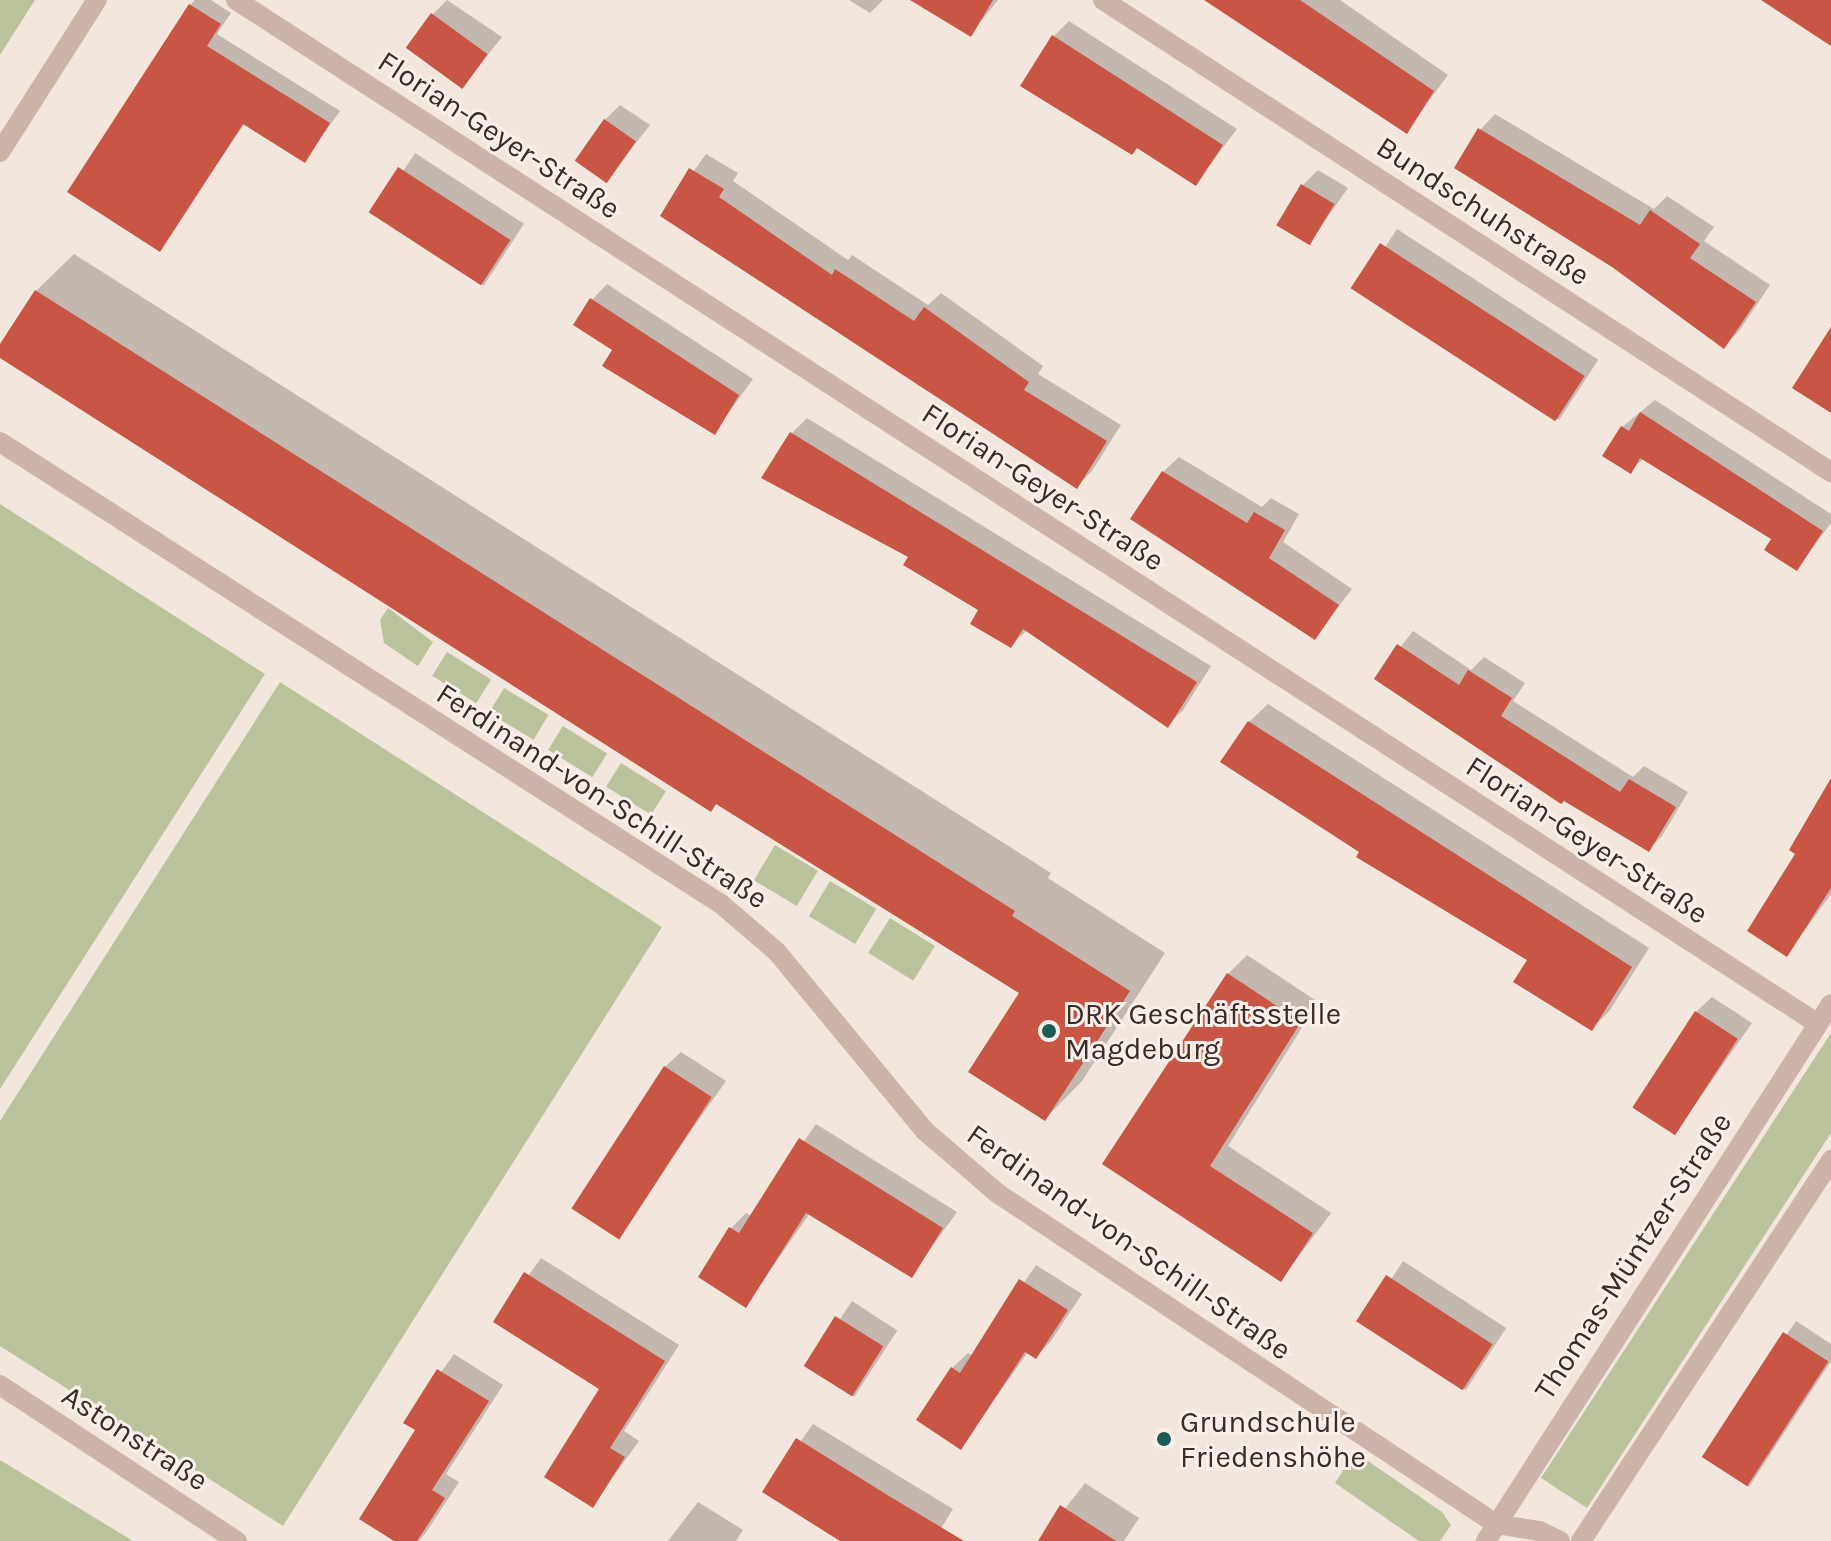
<!DOCTYPE html>
<meta charset="utf-8">
<style>
body{margin:0}
#map{position:relative;width:1831px;height:1541px;overflow:hidden;background:#f3e6dd;font-family:Karla,sans-serif}
div>[style]{position:absolute}
[style*='--x']{left:calc(var(--x)*1px);top:calc(var(--y)*1px);width:calc(var(--w)*1px);rotate:calc(var(--a)*1deg)}
.green>*{inset:0;background:#bac39c;transform-origin:0 0}
.shadow>*{inset:0;background:#0003;transform-origin:0 0}
.building>*{inset:0;background:#c95544;transform-origin:0 0}
.minor>*{height:20px;margin:-10px;padding:0 10px;transform-origin:10px;border-radius:10px;background:#ccb4a8}
.dots>*{width:22px;height:22px;translate:-50% -50%;box-sizing:border-box;border:4px solid #faf0e9;border-radius:50%}
span{translate:-50% -50%;white-space:nowrap;text-align:center;line-height:1.15;-webkit-text-stroke:6px #faf0e9;paint-order:stroke}
.street-label{font-size:30px;color:#382b28}
.poi-label{font-size:30px;color:#382b28}
.left{translate:0 -50%;text-align:left}
</style>
<div id="map">
<div class="green">
<div style="clip-path:polygon(0 0,35px 0,0 55px)"></div>
<div style="clip-path:polygon(0 504px,265px 674px,0 1089px)"></div>
<div style="clip-path:polygon(388px 608px,433px 642px,418px 666px,384px 643px,380px 620px)"></div>
<div style="left:447px;top:652px;width:52px;height:28px;rotate:32deg"></div>
<div style="clip-path:polygon(280px 682px,662px 927px,283px 1526px,0 1346px,0 1121px)"></div>
<div style="left:504px;top:688px;width:52px;height:29px;rotate:31deg"></div>
<div style="left:563px;top:726px;width:52px;height:28px;rotate:32deg"></div>
<div style="left:621px;top:763px;width:53px;height:28px;rotate:32deg"></div>
<div style="left:775px;top:845px;width:50px;height:41px;rotate:31deg"></div>
<div style="left:830px;top:881px;width:54px;height:41px;rotate:31deg"></div>
<div style="left:890px;top:918px;width:53px;height:41px;rotate:32deg"></div>
<div style="clip-path:polygon(1831px 1033px,1831px 1133px,1587px 1508px,1541px 1478px)"></div>
<div style="clip-path:polygon(1355px 1452px,1442px 1512px,1451px 1525px,1440px 1541px,1419px 1541px,1335px 1483px)"></div>
<div style="clip-path:polygon(0 1460px,133px 1541px,0 1541px)"></div>
</div>
<div class="shadow">
<div style="clip-path:polygon(195px 0,211px 0,231px 13px,217px 34px,340px 111px,305px 160px,245px 123px,160px 249px,190px 5px)"></div>
<div style="clip-path:polygon(447px 0,502px 37px,463px 86px,433px 14px)"></div>
<div style="clip-path:polygon(849px 0,883px 0,870px 13px)"></div>
<div style="clip-path:polygon(914px 0,998px 0,970px 35px)"></div>
<div style="clip-path:polygon(1228px 0,1340px 0,1448px 75px,1406px 132px)"></div>
<div style="clip-path:polygon(1069px 21px,1237px 129px,1196px 183px,1054px 36px)"></div>
<div style="clip-path:polygon(620px 105px,650px 125px,607px 180px,605px 120px)"></div>
<div style="clip-path:polygon(1495px 114px,1654px 209px,1667px 196px,1714px 227px,1704px 241px,1770px 285px,1739px 331px,1724px 346px,1480px 130px)"></div>
<div style="left:415px;top:153px;width:130px;height:74px;rotate:33deg"></div>
<div style="clip-path:polygon(706px 154px,738px 173px,733px 181px,848px 260px,852px 255px,928px 305px,941px 293px,1043px 366px,1038px 374px,1121px 425px,1092px 471px,1077px 486px,662px 216px)"></div>
<div style="clip-path:polygon(1318px 170px,1348px 188px,1309px 243px,1303px 185px)"></div>
<div style="left:1397px;top:229px;width:240px;height:72px;rotate:33deg"></div>
<div style="clip-path:polygon(74px 254px,1051px 873px,1048px 878px,1165px 953px,1082px 1081px,1045px 1119px,1022px 993px,718px 802px,711px 809px,0 355px,36px 291px)"></div>
<div style="clip-path:polygon(607px 284px,753px 379px,714px 433px,614px 349px,592px 300px)"></div>
<div style="clip-path:polygon(1655px 400px,1831px 514px,1831px 523px,1797px 569px,1774px 539px,1644px 458px,1631px 471px,1622px 427px)"></div>
<div style="clip-path:polygon(807px 418px,1211px 666px,1183px 710px,1168px 725px,1028px 629px,1011px 646px,981px 609px,911px 556px,792px 433px)"></div>
<div style="clip-path:polygon(1179px 457px,1262px 507px,1271px 498px,1299px 514px,1283px 542px,1352px 589px,1315px 637px,1163px 472px)"></div>
<div style="clip-path:polygon(1413px 631px,1471px 670px,1484px 657px,1525px 683px,1513px 701px,1633px 777px,1644px 766px,1688px 792px,1662px 836px,1648px 850px,1376px 679px)"></div>
<div style="clip-path:polygon(1268px 704px,1649px 948px,1610px 1010px,1592px 1029px,1530px 959px,1362px 852px,1249px 722px)"></div>
<div style="clip-path:polygon(1831px 782px,1831px 894px,1787px 955px,1798px 853px)"></div>
<div style="clip-path:polygon(1247px 955px,1318px 1002px,1228px 1146px,1331px 1213px,1281px 1280px,1105px 1164px,1228px 974px)"></div>
<div style="clip-path:polygon(1712px 997px,1752px 1023px,1675px 1133px,1696px 1012px)"></div>
<div style="clip-path:polygon(681px 1052px,726px 1081px,617px 1236px,665px 1067px)"></div>
<div style="clip-path:polygon(816px 1124px,957px 1212px,911px 1276px,810px 1213px,746px 1305px,731px 1228px,746px 1213px,752px 1216px)"></div>
<div style="clip-path:polygon(541px 1258px,679px 1345px,624px 1431px,639px 1441px,592px 1506px,602px 1389px,495px 1321px)"></div>
<div style="left:1403px;top:1261px;width:123px;height:74px;rotate:33deg"></div>
<div style="clip-path:polygon(1036px 1265px,1082px 1294px,1051px 1341px,1036px 1357px,1028px 1352px,961px 1447px,952px 1368px,968px 1353px,973px 1356px)"></div>
<div style="left:852px;top:1301px;width:54px;height:79px;rotate:33deg"></div>
<div style="clip-path:polygon(1796px 1321px,1831px 1344px,1831px 1361px,1749px 1487px,1704px 1456px)"></div>
<div style="clip-path:polygon(454px 1354px,503px 1385px,446px 1474px,459px 1482px,425px 1534px,418px 1541px,397px 1541px,418px 1430px,406px 1422px)"></div>
<div style="clip-path:polygon(813px 1424px,953px 1509px,933px 1541px,849px 1541px,765px 1491px)"></div>
<div style="clip-path:polygon(1085px 1483px,1139px 1518px,1124px 1541px,1040px 1541px)"></div>
<div style="clip-path:polygon(698px 1502px,743px 1530px,736px 1541px,668px 1541px)"></div>
</div>
<div class="building">
<div style="clip-path:polygon(910px 0,993px 0,971px 37px)"></div>
<div style="clip-path:polygon(1204px 0,1300px 0,1434px 91px,1407px 134px)"></div>
<div style="clip-path:polygon(1761px 0,1831px 0,1831px 46px)"></div>
<div style="clip-path:polygon(189px 4px,221px 24px,207px 46px,330px 123px,305px 163px,243px 124px,160px 252px,67px 192px)"></div>
<div style="left:431px;top:13px;width:70px;height:43px;rotate:36deg"></div>
<div style="clip-path:polygon(1052px 35px,1223px 145px,1196px 186px,1137px 148px,1132px 155px,1020px 86px)"></div>
<div style="left:604px;top:119px;width:39px;height:51px;rotate:35deg"></div>
<div style="clip-path:polygon(1478px 128px,1640px 225px,1650px 210px,1700px 244px,1690px 258px,1756px 302px,1724px 349px,1612px 267px,1454px 168px)"></div>
<div style="left:398px;top:167px;width:134px;height:54px;rotate:33deg"></div>
<div style="clip-path:polygon(689px 168px,724px 189px,719px 197px,832px 275px,835px 269px,914px 321px,924px 307px,1029px 382px,1024px 390px,1107px 441px,1077px 489px,660px 216px)"></div>
<div style="left:1301px;top:184px;width:39px;height:48px;rotate:31deg"></div>
<div style="left:1380px;top:243px;width:244px;height:54px;rotate:33deg"></div>
<div style="clip-path:polygon(35px 290px,1015px 911px,1012px 916px,1130px 991px,1045px 1121px,968px 1072px,1019px 993px,716px 804px,711px 812px,0 358px,0 344px)"></div>
<div style="clip-path:polygon(590px 298px,739px 395px,715px 435px,602px 366px,612px 350px,573px 325px)"></div>
<div style="clip-path:polygon(1831px 327px,1831px 413px,1792px 388px)"></div>
<div style="clip-path:polygon(1640px 412px,1823px 531px,1797px 571px,1764px 550px,1771px 539px,1640px 458px,1631px 474px,1602px 456px,1621px 426px,1629px 431px)"></div>
<div style="clip-path:polygon(790px 432px,1197px 682px,1168px 728px,1023px 629px,1011px 648px,970px 624px,978px 610px,903px 565px,908px 557px,761px 478px)"></div>
<div style="clip-path:polygon(1162px 471px,1247px 523px,1254px 512px,1285px 530px,1269px 558px,1339px 605px,1315px 640px,1130px 519px)"></div>
<div style="clip-path:polygon(1397px 644px,1459px 685px,1468px 670px,1512px 698px,1501px 716px,1620px 792px,1629px 779px,1676px 807px,1649px 852px,1564px 801px,1561px 804px,1374px 679px)"></div>
<div style="clip-path:polygon(1248px 721px,1632px 967px,1592px 1031px,1513px 982px,1527px 960px,1356px 857px,1359px 852px,1220px 762px)"></div>
<div style="clip-path:polygon(1831px 778px,1831px 888px,1787px 957px,1747px 931px,1795px 854px,1789px 850px)"></div>
<div style="clip-path:polygon(1227px 973px,1301px 1022px,1210px 1166px,1313px 1233px,1281px 1282px,1102px 1164px)"></div>
<div style="left:1695px;top:1011px;width:51px;height:115px;rotate:33deg"></div>
<div style="left:664px;top:1066px;width:57px;height:170px;rotate:33deg"></div>
<div style="clip-path:polygon(799px 1138px,943px 1228px,912px 1278px,806px 1213px,746px 1308px,698px 1277px,729px 1227px,739px 1233px)"></div>
<div style="clip-path:polygon(524px 1272px,665px 1361px,610px 1448px,625px 1457px,593px 1508px,544px 1477px,599px 1389px,493px 1322px)"></div>
<div style="left:1386px;top:1275px;width:127px;height:55px;rotate:33deg"></div>
<div style="clip-path:polygon(1019px 1279px,1068px 1310px,1036px 1359px,1025px 1352px,961px 1450px,916px 1420px,951px 1367px,960px 1373px)"></div>
<div style="left:835px;top:1316px;width:57px;height:59px;rotate:32deg"></div>
<div style="left:1783px;top:1332px;width:54px;height:149px;rotate:33deg"></div>
<div style="clip-path:polygon(437px 1369px,489px 1401px,432px 1490px,445px 1498px,417px 1541px,394px 1541px,359px 1519px,415px 1430px,403px 1423px)"></div>
<div style="clip-path:polygon(796px 1438px,889px 1496px,964px 1541px,840px 1541px,762px 1492px)"></div>
<div style="clip-path:polygon(1060px 1505px,1116px 1541px,1038px 1541px)"></div>
</div>
<div class="minor">
<div style="--x:236;--y:0;--w:1884;--a:32.91"></div>
<div style="--x:1103;--y:0;--w:868;--a:32.96"></div>
<div style="--x:0;--y:152;--w:180;--a:-57.5"></div>
<div style="--x:0;--y:442;--w:856;--a:32.65"></div>
<div style="--x:721;--y:904;--w:74;--a:40.6"></div>
<div style="--x:777;--y:952;--w:232;--a:50.4"></div>
<div style="--x:925;--y:1131;--w:95;--a:40.7"></div>
<div style="--x:997;--y:1193;--w:599;--a:33.56"></div>
<div style="--x:1496;--y:1524;--w:44;--a:9.2"></div>
<div style="--x:1539;--y:1531;--w:23;--a:25"></div>
<div style="--x:0;--y:1385;--w:284;--a:33.4"></div>
<div style="--x:1486;--y:1541;--w:638;--a:-57.28"></div>
<div style="--x:1581;--y:1541;--w:456;--a:-56.7"></div>
</div>
<div class="dots">
<div style="left:1049px;top:1031px;background:#1c5b58"></div>
<div style="left:1164px;top:1439px;background:#1c5b58"></div>
</div>
<div class="street-label">
<span style="left:499px;top:135px;rotate:33deg">Florian-Geyer-Straße</span>
<span style="left:1483px;top:211px;rotate:33deg">Bundschuhstraße</span>
<span style="left:1043px;top:487px;rotate:33deg">Florian-Geyer-Straße</span>
<span style="left:602px;top:796px;rotate:33deg">Ferdinand-von-Schill-Straße</span>
<span style="left:1587px;top:840px;rotate:33deg">Florian-Geyer-Straße</span>
<span style="left:1129px;top:1242px;rotate:35deg">Ferdinand-von-Schill-Straße</span>
<span style="left:1633px;top:1256px;rotate:-57deg">Thomas-Müntzer-Straße</span>
<span style="left:135px;top:1438px;rotate:33deg">Astonstraße</span>
</div>
<div class="poi-label">
<span class="left" style="left:1065px;top:1031px">DRK Geschäftsstelle<br>Magdeburg</span>
<span class="left" style="left:1180px;top:1439px">Grundschule<br>Friedenshöhe</span>
</div>
</div>
